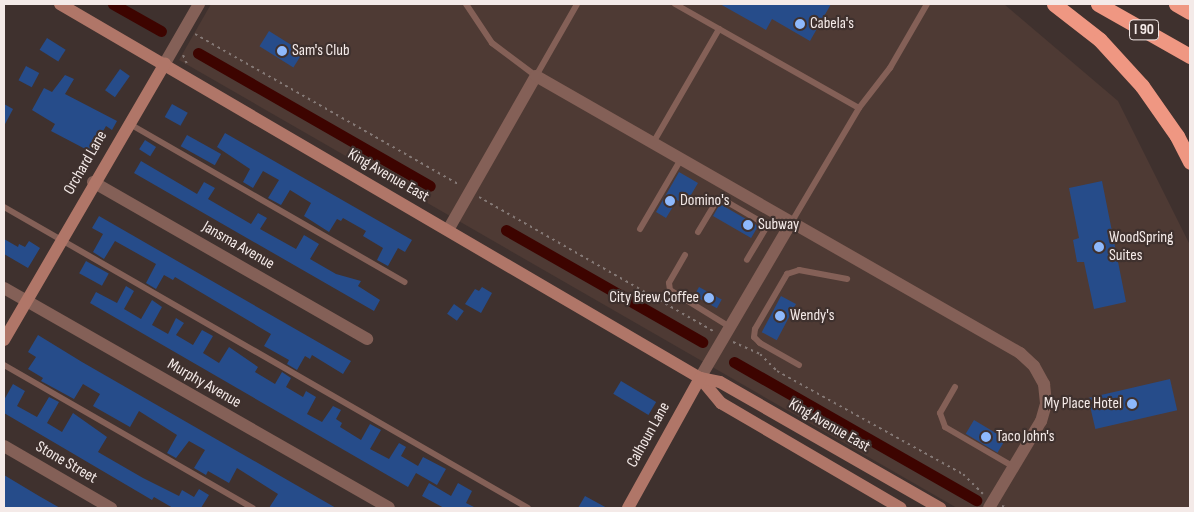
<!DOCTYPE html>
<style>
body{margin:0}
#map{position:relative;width:1194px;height:512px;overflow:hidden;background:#3f312e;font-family:"Sofia Sans Condensed",sans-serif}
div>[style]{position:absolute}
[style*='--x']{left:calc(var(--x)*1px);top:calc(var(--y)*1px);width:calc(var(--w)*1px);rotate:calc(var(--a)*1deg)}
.built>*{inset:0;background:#4e3a34}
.canal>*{height:11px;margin:-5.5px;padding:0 5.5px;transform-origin:5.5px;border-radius:5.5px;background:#3d0400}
.building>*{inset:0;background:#264c8a;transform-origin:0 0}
.path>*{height:2px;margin-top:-1px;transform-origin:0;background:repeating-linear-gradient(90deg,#857976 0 2.5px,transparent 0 6.5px)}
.lane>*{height:6px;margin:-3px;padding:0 3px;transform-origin:3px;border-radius:3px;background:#846057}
.street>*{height:12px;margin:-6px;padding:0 6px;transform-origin:6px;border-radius:6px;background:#846057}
.secondary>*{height:12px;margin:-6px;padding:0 6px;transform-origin:6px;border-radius:6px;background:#b07668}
.highway>*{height:15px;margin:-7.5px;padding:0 7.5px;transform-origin:7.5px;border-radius:7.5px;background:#ef9782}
.dots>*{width:14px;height:14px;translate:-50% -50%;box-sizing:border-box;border:2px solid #3f312e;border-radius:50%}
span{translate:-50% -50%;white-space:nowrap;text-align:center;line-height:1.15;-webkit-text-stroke:4.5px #3f312e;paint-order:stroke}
.shield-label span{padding:1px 4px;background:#3f312e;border:1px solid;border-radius:4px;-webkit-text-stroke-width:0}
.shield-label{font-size:15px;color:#f4eae8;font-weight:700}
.poi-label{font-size:16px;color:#f4eae8}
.left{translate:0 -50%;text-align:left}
.right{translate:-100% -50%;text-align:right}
.street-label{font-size:16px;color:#f4eae8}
.frame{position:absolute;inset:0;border:5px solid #f4eae8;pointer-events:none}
</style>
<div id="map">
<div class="built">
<div style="clip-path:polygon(211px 4px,1004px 4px,1118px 101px,1190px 245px,1190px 508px,957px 508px,179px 60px)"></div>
</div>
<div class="canal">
<div style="--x:113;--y:4;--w:55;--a:29.4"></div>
<div style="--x:198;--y:53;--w:267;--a:29.8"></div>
<div style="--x:506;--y:230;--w:226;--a:29.7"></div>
<div style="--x:734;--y:362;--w:279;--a:29.7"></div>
</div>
<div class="building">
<div style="clip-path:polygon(720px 4px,831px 4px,810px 41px,772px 19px,766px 30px)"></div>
<div style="left:269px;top:31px;width:40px;height:18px;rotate:32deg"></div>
<div style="left:47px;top:38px;width:22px;height:14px;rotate:32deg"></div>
<div style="left:26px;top:66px;width:15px;height:16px;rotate:28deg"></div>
<div style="left:120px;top:69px;width:12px;height:26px;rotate:35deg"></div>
<div style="clip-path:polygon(65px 75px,74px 79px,65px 94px,117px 121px,112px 130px,106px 126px,91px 152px,51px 131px,55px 124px,32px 110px,44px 88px,52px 92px)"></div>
<div style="clip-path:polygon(4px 104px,13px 109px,4px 126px)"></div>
<div style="left:172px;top:104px;width:18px;height:15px;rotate:29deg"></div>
<div style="clip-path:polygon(225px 133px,412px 240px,405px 252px,398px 248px,388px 266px,377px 260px,383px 248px,363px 236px,366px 231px,343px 218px,341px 221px,337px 219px,329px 232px,304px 216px,311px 203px,290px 190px,281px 205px,268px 198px,279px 180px,263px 171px,253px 188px,243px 182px,250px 169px,217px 147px)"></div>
<div style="left:187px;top:135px;width:39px;height:13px;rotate:29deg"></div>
<div style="left:145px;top:140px;width:13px;height:11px;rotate:32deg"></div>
<div style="clip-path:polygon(141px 161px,197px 194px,204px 182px,215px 188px,208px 199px,251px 224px,258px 213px,267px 218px,260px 229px,296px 249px,304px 235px,319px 244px,310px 259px,336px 274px,361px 281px,358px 286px,380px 300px,374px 311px,134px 173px)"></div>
<div style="clip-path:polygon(679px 172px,698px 183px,685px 205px,677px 200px,666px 218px,656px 212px)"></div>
<div style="clip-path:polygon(1102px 181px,1126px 302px,1094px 309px,1084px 262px,1077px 262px,1073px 240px,1079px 238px,1069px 188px)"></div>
<div style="left:720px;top:204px;width:44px;height:14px;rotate:30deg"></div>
<div style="clip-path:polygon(99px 216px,351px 361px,343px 374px,312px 355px,310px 359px,305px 356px,297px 370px,287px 364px,289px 360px,264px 346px,271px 334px,175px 277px,173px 280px,164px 275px,156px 289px,146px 283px,156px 264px,115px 241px,104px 259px,93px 252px,103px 234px,92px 228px)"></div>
<div style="clip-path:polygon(4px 239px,18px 247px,19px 244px,25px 247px,29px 241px,40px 248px,28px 268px,4px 254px)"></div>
<div style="left:86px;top:261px;width:26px;height:14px;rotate:29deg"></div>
<div style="clip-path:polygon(126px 286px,134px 291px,124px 309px,141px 319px,152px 300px,162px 307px,152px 325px,168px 334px,176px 318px,184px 323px,176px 335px,193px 345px,202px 330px,213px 336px,203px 353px,219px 363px,229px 347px,258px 367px,255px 372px,275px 384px,282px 372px,291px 378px,286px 387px,303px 397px,306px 391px,316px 397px,307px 414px,322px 422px,333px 406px,341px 410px,336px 419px,342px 423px,340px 427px,361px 440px,370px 424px,381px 430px,370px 449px,389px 459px,399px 443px,406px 447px,401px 456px,418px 466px,423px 457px,446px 469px,437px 485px,416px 473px,408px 487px,90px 303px,96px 292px,117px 303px)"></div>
<div style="clip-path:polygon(482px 287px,492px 293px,481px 313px,465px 304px,475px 289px,479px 291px)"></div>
<div style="left:699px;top:287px;width:26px;height:10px;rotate:29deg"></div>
<div style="left:781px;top:296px;width:17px;height:41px;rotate:28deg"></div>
<div style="left:454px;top:304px;width:12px;height:12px;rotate:35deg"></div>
<div style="clip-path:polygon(38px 335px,82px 362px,336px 508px,269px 508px,278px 494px,237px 468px,229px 483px,208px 471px,206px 475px,194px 468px,205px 450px,189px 441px,176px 458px,167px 453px,177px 435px,139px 411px,130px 427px,93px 406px,100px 394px,83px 384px,74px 399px,41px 381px,43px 378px,28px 369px,36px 357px,28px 352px)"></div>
<div style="left:1170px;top:379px;width:32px;height:84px;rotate:77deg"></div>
<div style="left:621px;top:381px;width:41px;height:15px;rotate:31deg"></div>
<div style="clip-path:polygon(13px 384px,25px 391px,17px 406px,37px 417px,49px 397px,59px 402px,47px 423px,62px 432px,73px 413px,107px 437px,98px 452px,143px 478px,179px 496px,182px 490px,194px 497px,199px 489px,209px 495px,201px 508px,173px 508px,154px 497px,152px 500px,4px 413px,4px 400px)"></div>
<div style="left:974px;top:420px;width:37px;height:16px;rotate:31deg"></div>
<div style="clip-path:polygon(4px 475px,39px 496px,60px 508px,4px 508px)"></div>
<div style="clip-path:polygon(429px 483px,451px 496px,458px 483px,472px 491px,466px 503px,476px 508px,444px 508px,422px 496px)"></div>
<div style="clip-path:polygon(585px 496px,607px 508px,578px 508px)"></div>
</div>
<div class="path">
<div style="--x:195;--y:34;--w:305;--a:29.7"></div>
<div style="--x:183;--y:55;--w:10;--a:66"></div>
<div style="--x:479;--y:197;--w:270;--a:29.8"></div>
<div style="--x:733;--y:342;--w:30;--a:24"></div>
<div style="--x:760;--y:354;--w:24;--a:45"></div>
<div style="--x:777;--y:371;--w:213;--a:29"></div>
<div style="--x:963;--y:474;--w:28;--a:45"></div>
<div style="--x:1002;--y:506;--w:7;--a:16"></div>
</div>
<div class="lane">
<div style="--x:466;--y:4;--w:47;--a:56.3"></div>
<div style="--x:492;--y:43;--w:55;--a:36.9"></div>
<div style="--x:536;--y:76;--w:83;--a:-60.3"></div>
<div style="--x:675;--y:4;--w:211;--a:29.5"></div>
<div style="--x:128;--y:123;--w:319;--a:29.9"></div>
<div style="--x:653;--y:143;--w:132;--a:-59.9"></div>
<div style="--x:4;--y:207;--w:604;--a:29.87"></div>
<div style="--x:791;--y:223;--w:134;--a:-59.4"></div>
<div style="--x:859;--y:108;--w:51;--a:-52.2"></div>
<div style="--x:890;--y:68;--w:74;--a:-60"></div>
<div style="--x:640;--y:229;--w:81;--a:-59.6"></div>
<div style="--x:698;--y:232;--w:37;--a:-59"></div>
<div style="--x:717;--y:200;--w:5;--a:-11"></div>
<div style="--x:722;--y:199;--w:48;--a:30.3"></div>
<div style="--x:763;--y:223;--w:6;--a:59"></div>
<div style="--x:766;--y:228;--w:37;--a:121"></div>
<div style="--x:685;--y:255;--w:32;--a:120"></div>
<div style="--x:669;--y:283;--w:7;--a:82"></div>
<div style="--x:670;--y:290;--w:70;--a:31.7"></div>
<div style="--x:4;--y:365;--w:287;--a:29.9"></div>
<div style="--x:799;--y:365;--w:45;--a:-150.6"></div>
<div style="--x:760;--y:343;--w:8;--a:-135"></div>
<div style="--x:754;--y:337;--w:8;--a:-83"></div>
<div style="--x:755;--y:329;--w:64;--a:-59.8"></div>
<div style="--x:787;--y:274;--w:13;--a:-18"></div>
<div style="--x:799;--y:270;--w:49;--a:10.6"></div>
<div style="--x:955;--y:387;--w:30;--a:120"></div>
<div style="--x:940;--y:413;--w:15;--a:70"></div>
<div style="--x:945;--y:427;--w:80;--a:30.1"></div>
</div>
<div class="street">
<div style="--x:165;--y:63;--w:68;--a:-60"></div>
<div style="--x:93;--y:182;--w:316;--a:29.8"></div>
<div style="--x:448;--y:230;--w:177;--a:-60.3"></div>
<div style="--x:536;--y:76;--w:558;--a:29.78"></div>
<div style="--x:1020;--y:353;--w:19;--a:43"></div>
<div style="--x:1034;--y:366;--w:21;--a:61"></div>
<div style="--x:1044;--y:384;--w:20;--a:84"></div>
<div style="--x:1046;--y:404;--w:18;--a:106"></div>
<div style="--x:1041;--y:421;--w:101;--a:120.9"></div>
<div style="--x:4;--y:288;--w:443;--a:29.7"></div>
<div style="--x:700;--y:378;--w:180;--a:-59.6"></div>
<div style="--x:4;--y:446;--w:124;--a:30.1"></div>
</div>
<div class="secondary">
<div style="--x:60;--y:4;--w:741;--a:30.3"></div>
<div style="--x:700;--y:378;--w:33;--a:50"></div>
<div style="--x:721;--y:403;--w:208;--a:30.3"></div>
<div style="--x:4;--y:340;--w:320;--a:-59.8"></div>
<div style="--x:700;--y:378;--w:20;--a:11"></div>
<div style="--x:720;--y:382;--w:254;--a:29.8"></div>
<div style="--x:628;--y:508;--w:149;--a:-61"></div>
</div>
<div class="highway">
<div style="--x:1054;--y:4;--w:58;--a:38"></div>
<div style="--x:1100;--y:40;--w:62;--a:47.6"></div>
<div style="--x:1142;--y:86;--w:61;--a:55"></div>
<div style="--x:1177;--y:136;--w:29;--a:63"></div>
<div style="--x:1098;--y:4;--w:106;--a:29.5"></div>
<div style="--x:1176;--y:4;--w:16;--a:30"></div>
</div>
<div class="dots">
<div style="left:800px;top:24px;background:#8eb9fc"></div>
<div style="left:282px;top:51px;background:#8eb9fc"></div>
<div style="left:670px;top:201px;background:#8eb9fc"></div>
<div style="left:748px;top:225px;background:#8eb9fc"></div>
<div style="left:1099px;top:247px;background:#8eb9fc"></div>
<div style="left:709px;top:298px;background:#8eb9fc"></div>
<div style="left:780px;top:316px;background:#8eb9fc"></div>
<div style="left:1132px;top:404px;background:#8eb9fc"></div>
<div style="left:986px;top:437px;background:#8eb9fc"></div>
</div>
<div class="shield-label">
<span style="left:1144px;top:30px">I 90</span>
</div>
<div class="poi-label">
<span class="left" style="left:810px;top:24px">Cabela's</span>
<span class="left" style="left:292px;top:51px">Sam's Club</span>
<span class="left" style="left:680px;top:201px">Domino's</span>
<span class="left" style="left:758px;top:225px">Subway</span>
<span class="left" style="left:1109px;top:247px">WoodSpring<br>Suites</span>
<span class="right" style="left:699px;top:298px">City Brew Coffee</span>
<span class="left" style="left:790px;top:316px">Wendy's</span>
<span class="right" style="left:1122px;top:404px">My Place Hotel</span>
<span class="left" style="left:996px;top:437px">Taco John's</span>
</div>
<div class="street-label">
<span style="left:86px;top:163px;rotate:-60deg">Orchard Lane</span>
<span style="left:388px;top:176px;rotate:30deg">King Avenue East</span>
<span style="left:238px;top:246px;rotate:30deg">Jansma Avenue</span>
<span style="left:204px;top:384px;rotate:30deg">Murphy Avenue</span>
<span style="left:829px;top:426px;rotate:30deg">King Avenue East</span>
<span style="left:649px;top:435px;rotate:-61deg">Calhoun Lane</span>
<span style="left:66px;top:463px;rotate:30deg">Stone Street</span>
</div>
<div class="frame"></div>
</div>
